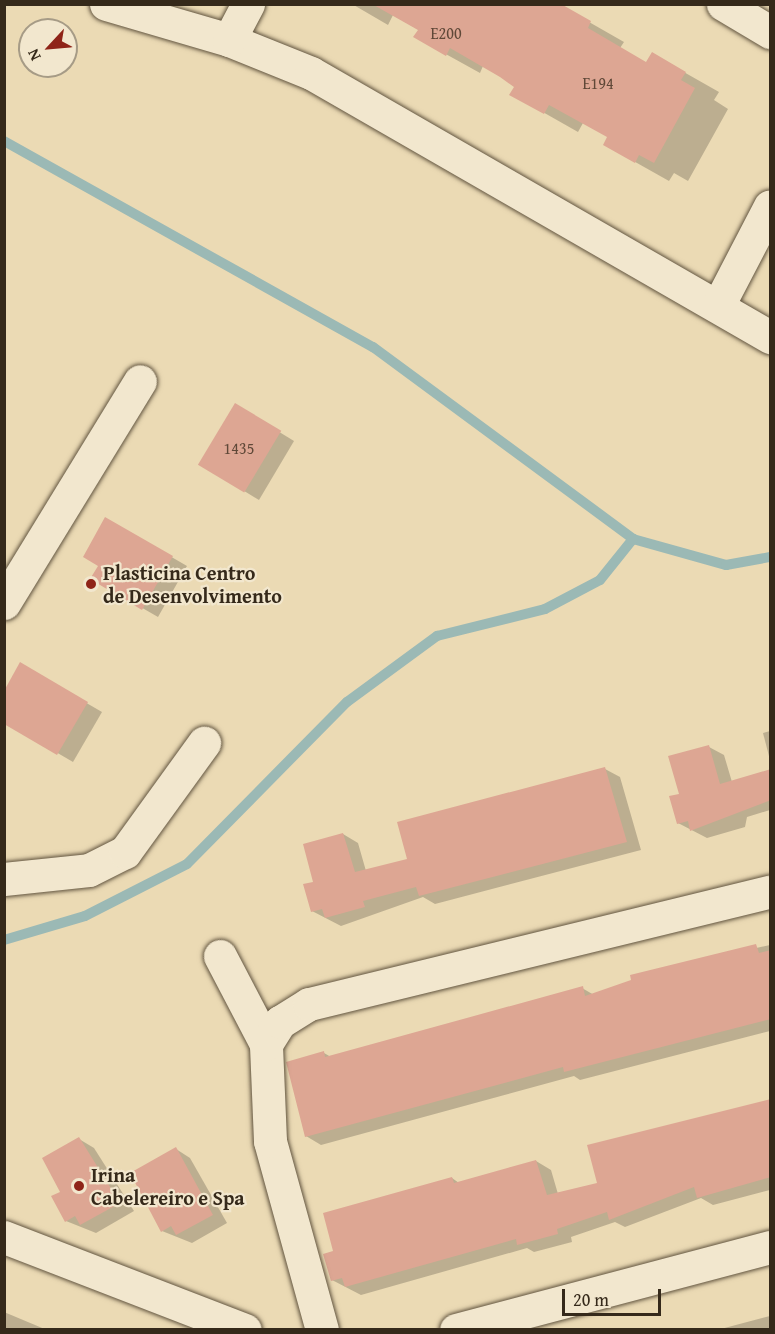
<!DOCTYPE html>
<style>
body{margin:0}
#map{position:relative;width:775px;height:1334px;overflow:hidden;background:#ebdab4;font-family:"Gentium Book Plus",serif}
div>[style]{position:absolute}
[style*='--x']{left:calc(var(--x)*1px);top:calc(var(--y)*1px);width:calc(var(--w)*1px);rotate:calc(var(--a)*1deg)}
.shadow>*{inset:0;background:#0003}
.stream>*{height:10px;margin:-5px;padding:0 5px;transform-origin:5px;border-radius:5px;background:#9bb9b5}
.building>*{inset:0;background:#dda693;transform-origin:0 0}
.roads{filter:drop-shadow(0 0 2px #625540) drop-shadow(0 0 2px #625540)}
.minor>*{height:33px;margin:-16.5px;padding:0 16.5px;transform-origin:16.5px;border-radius:16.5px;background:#f2e7ce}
.dots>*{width:16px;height:16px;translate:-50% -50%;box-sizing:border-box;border:3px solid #f2e7ce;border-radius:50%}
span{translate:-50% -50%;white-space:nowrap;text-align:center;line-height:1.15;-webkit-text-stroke:4.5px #f2e7ce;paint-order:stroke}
.number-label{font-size:16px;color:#5f4838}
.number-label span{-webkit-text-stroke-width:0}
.poi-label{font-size:20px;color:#35291a;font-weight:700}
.left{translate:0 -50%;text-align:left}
.frame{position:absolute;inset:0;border:6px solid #35291a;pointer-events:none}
.north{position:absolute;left:18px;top:18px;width:60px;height:60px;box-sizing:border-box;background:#f2e7ce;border:2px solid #a69b86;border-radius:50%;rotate:244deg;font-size:16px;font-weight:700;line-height:24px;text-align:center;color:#35291a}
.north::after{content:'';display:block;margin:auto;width:21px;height:27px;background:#8f2418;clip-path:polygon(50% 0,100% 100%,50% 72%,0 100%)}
.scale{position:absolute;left:562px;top:1289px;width:99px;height:27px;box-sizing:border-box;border:3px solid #35291a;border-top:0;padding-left:8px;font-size:18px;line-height:21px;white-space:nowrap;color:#35291a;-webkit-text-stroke:4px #f2e7ce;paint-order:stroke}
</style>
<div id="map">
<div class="shadow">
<div style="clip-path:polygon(352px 4px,561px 6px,624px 42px,620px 48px,647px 64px,652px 54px,719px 92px,714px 100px,728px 109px,688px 181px,674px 173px,669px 181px,605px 145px,609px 137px,583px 123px,578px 132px,511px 94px,516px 86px,483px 66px,480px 73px,415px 37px,419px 30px,393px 15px,388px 25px)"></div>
<div style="clip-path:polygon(250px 414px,294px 441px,259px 500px,200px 464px)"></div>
<div style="clip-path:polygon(106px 519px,187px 566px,158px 617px,92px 579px,100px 565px)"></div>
<div style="clip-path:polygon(21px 665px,102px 712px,73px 762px,8px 724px)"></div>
<div style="clip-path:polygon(770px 731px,770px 760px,763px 733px)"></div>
<div style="clip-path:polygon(709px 747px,724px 755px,732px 782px,770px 770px,770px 810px,747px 817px,745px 827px,707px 838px,678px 823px,680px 795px)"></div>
<div style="clip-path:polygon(605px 769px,620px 777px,641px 850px,435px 904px,423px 897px,341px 926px,312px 911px,315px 883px,343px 834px,358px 843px,366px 871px,409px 861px)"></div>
<div style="clip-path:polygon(770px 945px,770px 1031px,580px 1080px,574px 1076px,321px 1145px,306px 1136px,324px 1053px,331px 1057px,582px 988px,594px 995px,633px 981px,632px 976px)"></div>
<div style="clip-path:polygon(770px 1100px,770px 1190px,713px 1205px,701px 1198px,625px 1227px,615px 1222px,571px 1237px,572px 1242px,534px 1252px,527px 1248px,361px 1295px,332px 1280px,335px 1252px,452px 1178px,459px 1183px,536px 1161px,551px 1170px,558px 1194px,599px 1184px)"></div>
<div style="clip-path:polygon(79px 1139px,94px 1148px,134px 1211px,96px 1233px,66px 1221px,62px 1192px)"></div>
<div style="clip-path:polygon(176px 1149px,190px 1158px,227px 1223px,192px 1243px,162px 1231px)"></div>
<div style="clip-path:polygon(4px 1312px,47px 1330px,4px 1330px)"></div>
<div style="clip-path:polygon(770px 1316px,770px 1330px,717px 1330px)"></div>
</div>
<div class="stream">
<div style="--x:4;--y:141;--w:423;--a:29.2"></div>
<div style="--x:373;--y:347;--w:323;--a:36.4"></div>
<div style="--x:633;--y:539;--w:97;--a:15.6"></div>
<div style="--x:726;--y:565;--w:45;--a:-10.3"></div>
<div style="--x:4;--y:940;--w:84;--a:-16.5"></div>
<div style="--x:85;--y:916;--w:114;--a:-27"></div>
<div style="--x:187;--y:864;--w:228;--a:-45.4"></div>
<div style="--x:347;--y:702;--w:112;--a:-36.3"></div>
<div style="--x:437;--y:636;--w:111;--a:-14"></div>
<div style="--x:545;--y:609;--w:62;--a:-27.8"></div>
<div style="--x:600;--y:580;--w:53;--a:-51.2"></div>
</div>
<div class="building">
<div style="clip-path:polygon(372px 4px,561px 4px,591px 21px,588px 28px,646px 62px,652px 52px,686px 72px,681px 80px,695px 88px,654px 163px,639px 155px,635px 163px,603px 145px,607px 137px,549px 105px,544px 114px,509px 95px,514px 87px,500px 77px,450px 48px,446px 56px,413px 37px,418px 30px)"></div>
<div style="left:235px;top:403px;width:54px;height:72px;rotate:31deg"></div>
<div style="clip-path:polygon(105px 517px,173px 556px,142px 610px,90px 579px,98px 566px,83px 557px)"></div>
<div style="clip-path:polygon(20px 662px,88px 702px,57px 755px,4px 724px,4px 691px)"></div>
<div style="clip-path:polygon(709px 745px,720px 784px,771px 769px,771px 800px,690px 831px,688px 821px,677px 824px,669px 796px,679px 794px,668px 756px)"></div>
<div style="clip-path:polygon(605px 767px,627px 842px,419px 896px,416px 887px,363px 901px,365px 907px,325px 918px,322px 909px,311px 912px,303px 884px,313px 882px,303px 844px,343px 833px,355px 872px,407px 859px,397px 822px)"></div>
<div style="clip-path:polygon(756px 944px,759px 953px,771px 950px,771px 1019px,564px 1072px,563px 1067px,305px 1137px,286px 1062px,324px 1051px,325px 1057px,583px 986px,585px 996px,631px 980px,630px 975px)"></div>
<div style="clip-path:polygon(771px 1099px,771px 1177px,697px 1198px,694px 1187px,609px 1220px,607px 1212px,557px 1229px,558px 1234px,517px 1245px,516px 1239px,345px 1287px,342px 1278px,331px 1281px,323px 1254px,333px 1251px,323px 1213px,452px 1177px,454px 1183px,536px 1160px,547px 1195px,597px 1183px,587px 1145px)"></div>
<div style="clip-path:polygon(79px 1137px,120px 1203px,80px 1225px,75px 1216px,65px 1222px,51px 1196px,60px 1192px,42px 1158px)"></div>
<div style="clip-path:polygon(176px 1147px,213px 1215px,176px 1235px,171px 1226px,161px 1232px,130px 1173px)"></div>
</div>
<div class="roads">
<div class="minor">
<div style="--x:106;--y:4;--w:128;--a:16.3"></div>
<div style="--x:229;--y:40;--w:88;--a:21.9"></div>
<div style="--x:311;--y:73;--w:530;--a:29.91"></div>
<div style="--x:723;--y:4;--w:55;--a:30.8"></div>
<div style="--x:229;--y:40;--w:41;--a:-62.2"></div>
<div style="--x:719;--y:304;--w:110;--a:-62.5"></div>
<div style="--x:4;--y:603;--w:260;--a:-58.5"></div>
<div style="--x:4;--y:879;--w:85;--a:-6"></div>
<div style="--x:89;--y:870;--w:40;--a:-26.6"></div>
<div style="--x:125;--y:852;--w:135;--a:-54.1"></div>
<div style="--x:220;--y:956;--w:99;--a:62.4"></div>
<div style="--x:4;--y:1237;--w:258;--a:21.1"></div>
<div style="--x:322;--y:1330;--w:196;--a:-105.4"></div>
<div style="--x:270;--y:1141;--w:97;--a:-92.4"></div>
<div style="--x:266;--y:1044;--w:26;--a:-58"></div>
<div style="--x:280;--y:1022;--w:34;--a:-32"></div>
<div style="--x:309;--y:1004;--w:474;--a:-13.7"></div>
<div style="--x:456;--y:1330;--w:325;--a:-14.8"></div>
</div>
</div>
<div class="dots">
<div style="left:91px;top:584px;background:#8f2418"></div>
<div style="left:79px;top:1186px;background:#8f2418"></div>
</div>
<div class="number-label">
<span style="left:446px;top:33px">E200</span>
<span style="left:598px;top:83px">E194</span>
<span style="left:239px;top:448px">1435</span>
</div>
<div class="poi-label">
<span class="left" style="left:103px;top:584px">Plasticina Centro<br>de Desenvolvimento</span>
<span class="left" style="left:91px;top:1186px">Irina<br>Cabelereiro e Spa</span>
</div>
<div class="frame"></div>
<div class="north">N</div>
<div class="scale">20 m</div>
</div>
